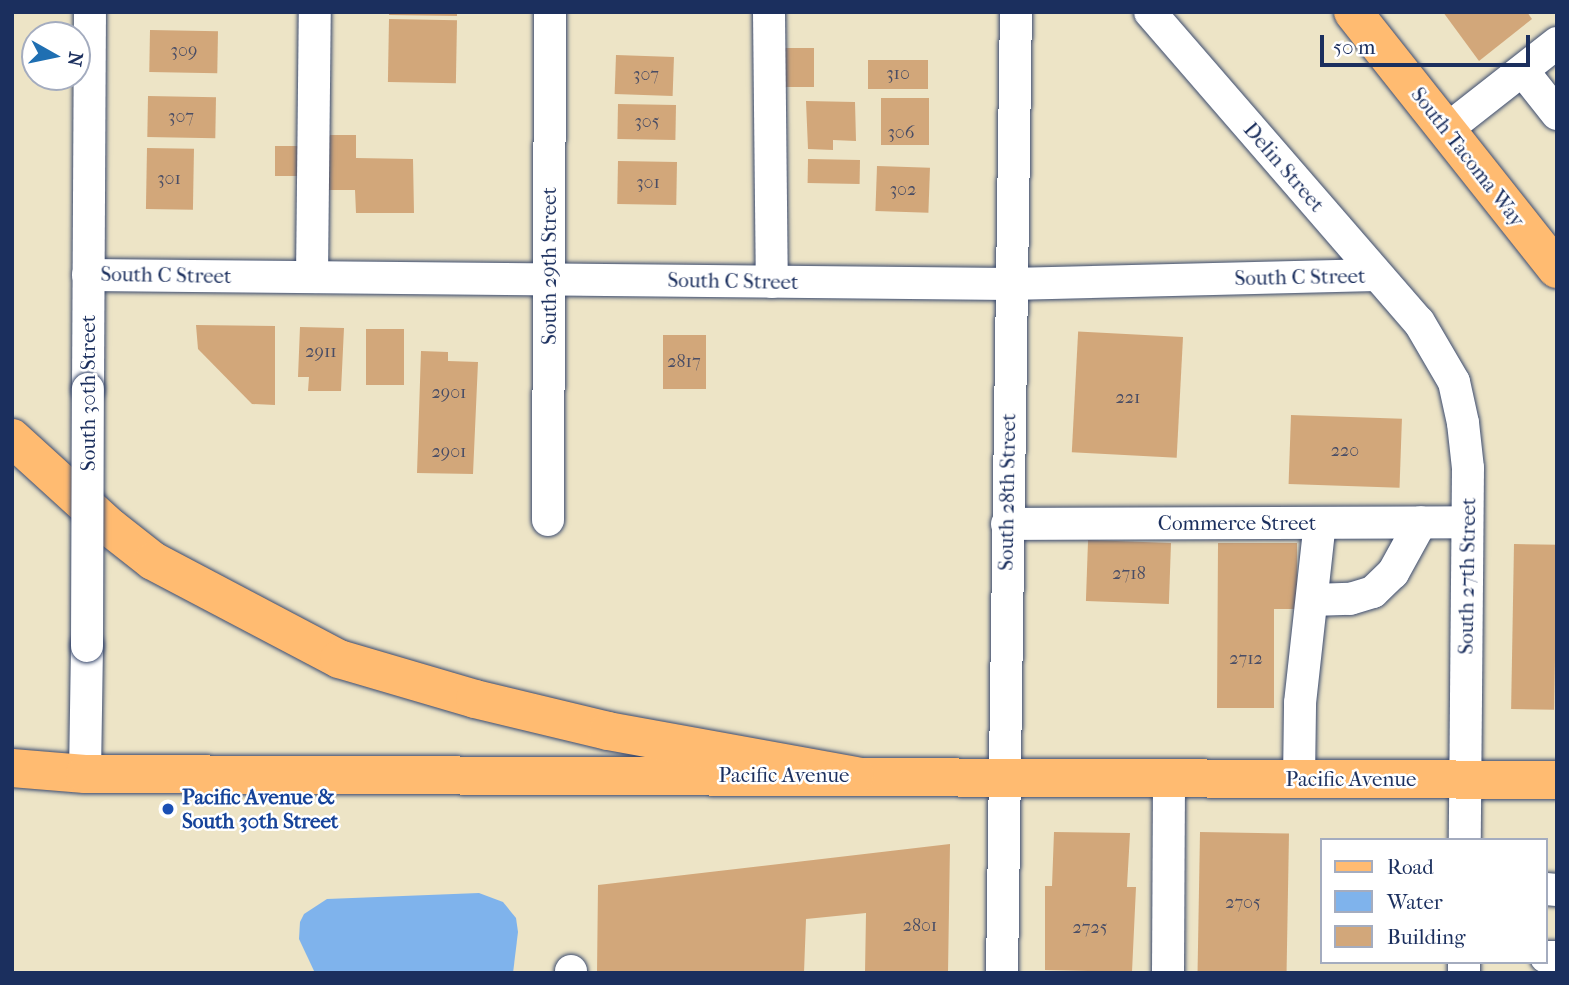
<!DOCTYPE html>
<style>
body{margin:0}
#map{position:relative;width:1569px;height:985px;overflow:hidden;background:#ede4c6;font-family:"IM FELL French Canon",serif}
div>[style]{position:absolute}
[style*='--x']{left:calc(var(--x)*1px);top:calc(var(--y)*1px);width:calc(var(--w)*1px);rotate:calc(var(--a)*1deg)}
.water>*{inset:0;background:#7fb3ec}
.building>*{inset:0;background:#d2a77a;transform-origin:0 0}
.roads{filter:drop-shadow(0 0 2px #3a4a6e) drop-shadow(0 0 2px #3a4a6e)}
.minor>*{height:32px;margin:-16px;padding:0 16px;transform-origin:16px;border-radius:16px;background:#fff}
.major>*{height:38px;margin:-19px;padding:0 19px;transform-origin:19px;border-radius:19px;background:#ffbb71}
.highway>*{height:38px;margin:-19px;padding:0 19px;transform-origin:19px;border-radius:19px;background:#ffbb71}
.bridges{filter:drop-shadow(0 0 2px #3a4a6e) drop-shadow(0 0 2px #3a4a6e)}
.minor-bridge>*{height:32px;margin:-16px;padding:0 16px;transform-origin:16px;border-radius:16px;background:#fff}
.dots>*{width:19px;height:19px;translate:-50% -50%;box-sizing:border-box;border:4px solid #fff;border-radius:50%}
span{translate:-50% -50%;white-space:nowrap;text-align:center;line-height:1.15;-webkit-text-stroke:5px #fff;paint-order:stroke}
.number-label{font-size:18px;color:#494d65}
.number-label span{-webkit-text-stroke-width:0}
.street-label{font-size:21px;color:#1b2f5e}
.transit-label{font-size:21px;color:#164399;font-weight:700}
.left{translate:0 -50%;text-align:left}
.frame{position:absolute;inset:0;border:14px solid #1b2f5e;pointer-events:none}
.legend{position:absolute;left:1320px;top:838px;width:228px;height:126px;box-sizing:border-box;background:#fff;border:2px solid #a4acbf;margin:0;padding:9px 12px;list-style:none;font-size:21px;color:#1b2f5e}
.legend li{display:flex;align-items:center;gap:14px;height:35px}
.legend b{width:35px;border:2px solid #a4acbf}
.north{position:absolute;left:21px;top:21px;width:70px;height:70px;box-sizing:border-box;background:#fff;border:2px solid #a4acbf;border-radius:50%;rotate:99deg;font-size:19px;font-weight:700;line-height:28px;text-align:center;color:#1b2f5e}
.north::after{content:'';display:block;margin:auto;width:24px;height:32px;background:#1f6fb2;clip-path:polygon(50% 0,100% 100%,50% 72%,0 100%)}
.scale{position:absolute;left:1320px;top:35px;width:210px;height:32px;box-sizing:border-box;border:4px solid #1b2f5e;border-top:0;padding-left:9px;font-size:21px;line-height:24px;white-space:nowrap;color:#1b2f5e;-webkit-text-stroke:5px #fff;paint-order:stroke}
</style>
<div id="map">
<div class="water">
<div style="clip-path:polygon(479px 893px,503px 902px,516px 918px,518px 932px,513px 973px,315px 973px,299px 939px,300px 922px,304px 914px,327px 899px)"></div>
</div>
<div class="building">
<div style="clip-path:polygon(389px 12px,457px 12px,457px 16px,389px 15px)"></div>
<div style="clip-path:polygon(1443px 12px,1527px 12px,1532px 19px,1479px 61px)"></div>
<div style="left:389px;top:19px;width:68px;height:63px;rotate:1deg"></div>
<div style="left:150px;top:30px;width:68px;height:42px;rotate:1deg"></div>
<div style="left:785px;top:48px;width:29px;height:39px"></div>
<div style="left:616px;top:55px;width:58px;height:39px;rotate:2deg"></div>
<div style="left:868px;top:60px;width:60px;height:29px"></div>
<div style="left:148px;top:96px;width:68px;height:41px;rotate:1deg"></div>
<div style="left:881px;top:98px;width:48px;height:47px"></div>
<div style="clip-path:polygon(806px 101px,855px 102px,856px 141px,833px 140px,833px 150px,808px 149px)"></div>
<div style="left:618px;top:104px;width:58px;height:35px;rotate:1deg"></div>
<div style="clip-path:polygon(323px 135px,356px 135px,356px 158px,413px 159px,414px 213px,356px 213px,355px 190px,321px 190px)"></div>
<div style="left:275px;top:146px;width:26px;height:30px"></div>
<div style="left:147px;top:148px;width:47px;height:61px;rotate:1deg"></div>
<div style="left:808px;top:159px;width:52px;height:24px;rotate:1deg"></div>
<div style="left:618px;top:161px;width:59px;height:43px;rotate:1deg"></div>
<div style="left:877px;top:166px;width:53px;height:45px;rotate:2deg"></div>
<div style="clip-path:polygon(196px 325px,275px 326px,275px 405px,252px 404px,198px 349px)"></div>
<div style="clip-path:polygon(300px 327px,344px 328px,341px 391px,308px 391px,309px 377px,298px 377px)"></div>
<div style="left:366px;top:329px;width:38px;height:56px"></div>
<div style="left:663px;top:335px;width:43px;height:54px"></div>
<div style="left:1183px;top:337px;width:121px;height:105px;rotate:93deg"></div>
<div style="clip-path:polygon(421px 351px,448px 352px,448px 361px,478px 362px,473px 474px,417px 473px)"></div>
<div style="left:1291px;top:415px;width:111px;height:69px;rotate:2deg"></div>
<div style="left:1171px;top:543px;width:61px;height:83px;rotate:92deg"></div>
<div style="clip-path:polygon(1218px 543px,1297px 543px,1297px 609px,1274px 609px,1274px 708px,1217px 708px)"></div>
<div style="left:1514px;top:544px;width:43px;height:165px;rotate:1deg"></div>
<div style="clip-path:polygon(1054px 832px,1130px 833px,1127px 887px,1136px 887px,1132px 972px,1045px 970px,1045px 886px,1052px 886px)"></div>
<div style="left:1200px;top:832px;width:89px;height:141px;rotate:1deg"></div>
<div style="clip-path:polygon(950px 844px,948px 973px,865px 973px,866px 913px,806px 919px,804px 973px,597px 973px,598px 885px)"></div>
</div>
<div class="roads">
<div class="minor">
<div style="--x:769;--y:12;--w:270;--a:89.4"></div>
<div style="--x:1150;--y:12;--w:410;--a:49.1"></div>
<div style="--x:1419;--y:322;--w:69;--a:59.7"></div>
<div style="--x:1454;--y:382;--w:42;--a:77.6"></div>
<div style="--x:1463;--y:423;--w:45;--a:83.7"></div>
<div style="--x:1468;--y:468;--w:372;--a:90.5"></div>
<div style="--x:1523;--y:71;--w:55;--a:51.7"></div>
<div style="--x:1446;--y:130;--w:141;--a:-38.1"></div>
<div style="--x:88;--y:275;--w:922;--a:0.56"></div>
<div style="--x:1010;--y:284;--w:367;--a:-1.4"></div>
<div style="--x:312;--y:277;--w:265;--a:-89.4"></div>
<div style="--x:88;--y:389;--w:377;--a:-89.7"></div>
<div style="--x:548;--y:520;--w:508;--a:-89.77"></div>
<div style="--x:1007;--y:524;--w:460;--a:-0.2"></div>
<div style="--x:1312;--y:600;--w:38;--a:-2"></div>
<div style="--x:1350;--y:599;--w:24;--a:-17"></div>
<div style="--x:1373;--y:592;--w:28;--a:-44"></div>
<div style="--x:1393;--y:573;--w:58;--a:-61.2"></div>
<div style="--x:85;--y:774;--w:128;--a:-89.1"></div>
<div style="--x:1299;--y:779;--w:76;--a:-89.2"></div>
<div style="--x:1300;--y:703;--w:181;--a:-83.7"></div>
<div style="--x:1546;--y:889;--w:11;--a:5"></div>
<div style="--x:1546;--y:957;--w:11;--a:0"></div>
<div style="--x:571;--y:971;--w:2;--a:90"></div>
<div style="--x:1002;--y:973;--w:961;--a:-89.17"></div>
<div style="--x:1168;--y:973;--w:196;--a:-89.7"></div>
<div style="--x:1464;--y:973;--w:11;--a:-90"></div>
</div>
<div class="major">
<div style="--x:1353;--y:12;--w:328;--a:51.6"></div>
<div style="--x:12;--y:768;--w:73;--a:4.7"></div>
<div style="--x:85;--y:774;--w:1472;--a:0.23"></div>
</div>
<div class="highway">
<div style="--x:12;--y:438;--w:134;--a:42.3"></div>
<div style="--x:111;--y:528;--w:53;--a:38.2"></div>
<div style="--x:153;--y:561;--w:210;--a:27.8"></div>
<div style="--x:339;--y:659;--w:142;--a:16.4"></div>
<div style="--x:475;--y:699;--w:137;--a:13.5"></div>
<div style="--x:608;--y:731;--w:251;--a:10.3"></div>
</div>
</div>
<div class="bridges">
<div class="minor-bridge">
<div style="--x:87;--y:646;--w:257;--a:-89.8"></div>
</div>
</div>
<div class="dots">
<div style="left:168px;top:809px;background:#1a4fb4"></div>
</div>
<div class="number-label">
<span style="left:184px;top:51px">309</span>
<span style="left:898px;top:74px">310</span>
<span style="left:646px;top:75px">307</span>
<span style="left:181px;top:117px">307</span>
<span style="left:647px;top:122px">305</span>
<span style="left:901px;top:133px">306</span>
<span style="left:169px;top:179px">301</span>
<span style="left:648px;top:183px">301</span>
<span style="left:903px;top:190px">302</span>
<span style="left:321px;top:352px">2911</span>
<span style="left:684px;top:362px">2817</span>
<span style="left:449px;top:393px">2901</span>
<span style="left:1128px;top:398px">221</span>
<span style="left:1345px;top:451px">220</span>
<span style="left:449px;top:452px">2901</span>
<span style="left:1129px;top:574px">2718</span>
<span style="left:1246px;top:659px">2712</span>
<span style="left:1243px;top:903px">2705</span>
<span style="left:920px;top:926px">2801</span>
<span style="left:1090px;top:928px">2725</span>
</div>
<div class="street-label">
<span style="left:1468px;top:157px;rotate:52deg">South Tacoma Way</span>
<span style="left:1284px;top:167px;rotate:49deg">Delin Street</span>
<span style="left:549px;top:266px;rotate:-90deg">South 29th Street</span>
<span style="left:166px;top:275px;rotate:1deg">South C Street</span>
<span style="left:1300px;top:277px;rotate:-1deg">South C Street</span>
<span style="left:733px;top:281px;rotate:1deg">South C Street</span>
<span style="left:88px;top:393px;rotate:-90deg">South 30th Street</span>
<span style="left:1007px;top:492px;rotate:-89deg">South 28th Street</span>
<span style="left:1237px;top:523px">Commerce Street</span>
<span style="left:1467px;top:576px;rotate:-89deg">South 27th Street</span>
<span style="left:784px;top:775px">Pacific Avenue</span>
<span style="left:1351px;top:779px">Pacific Avenue</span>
</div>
<div class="transit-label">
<span class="left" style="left:182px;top:809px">Pacific Avenue &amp;<br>South 30th Street</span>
</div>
<div class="frame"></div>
<ul class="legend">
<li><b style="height:9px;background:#ffbb71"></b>Road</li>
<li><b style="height:19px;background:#7fb3ec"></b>Water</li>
<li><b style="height:19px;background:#d2a77a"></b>Building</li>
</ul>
<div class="north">N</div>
<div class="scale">50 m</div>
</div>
